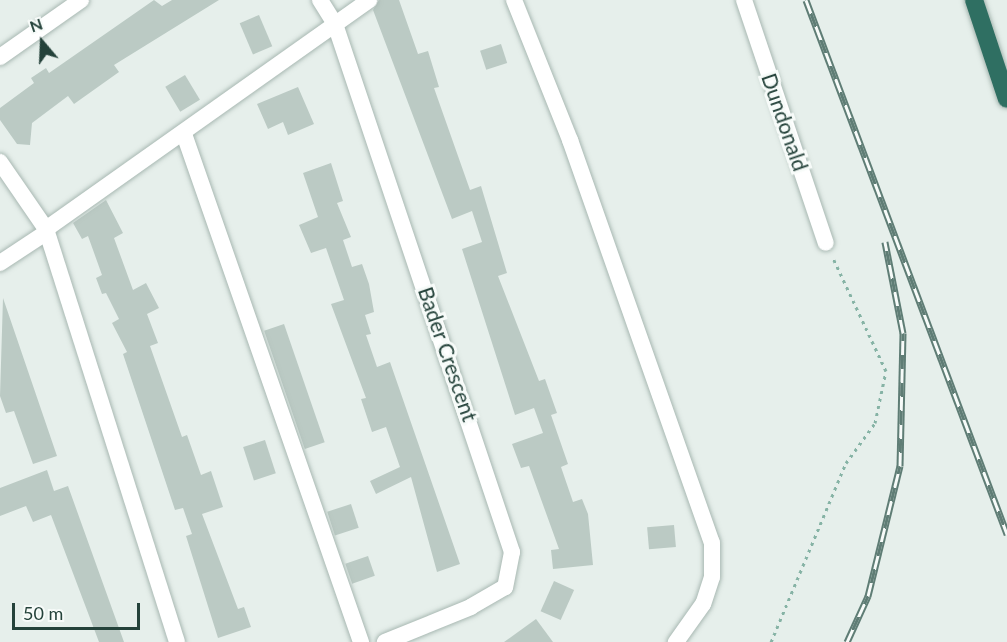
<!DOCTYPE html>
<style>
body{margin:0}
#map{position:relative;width:1007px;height:642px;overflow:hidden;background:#e6efeb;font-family:Lato,sans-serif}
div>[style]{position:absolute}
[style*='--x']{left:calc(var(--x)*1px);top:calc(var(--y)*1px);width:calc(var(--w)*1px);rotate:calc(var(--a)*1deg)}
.building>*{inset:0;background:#bbcac4;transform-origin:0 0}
.path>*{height:3px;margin-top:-1.5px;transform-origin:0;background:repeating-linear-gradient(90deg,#86b3a5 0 3px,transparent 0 7.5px)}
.roads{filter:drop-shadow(0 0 2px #a8b8b2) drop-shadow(0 0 2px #a8b8b2)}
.minor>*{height:16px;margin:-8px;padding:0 8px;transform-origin:8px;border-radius:8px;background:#fff}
.highway>*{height:18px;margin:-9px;padding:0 9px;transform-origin:9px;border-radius:9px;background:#2f6f62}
.rail>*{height:7px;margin-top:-3.5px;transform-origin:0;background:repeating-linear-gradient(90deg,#f7fbf9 0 14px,#5f7d75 0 28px);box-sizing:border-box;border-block:2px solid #5f7d75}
span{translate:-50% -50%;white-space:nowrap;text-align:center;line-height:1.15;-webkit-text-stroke:6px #f7fbf9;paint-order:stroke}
.street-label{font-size:21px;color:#24423a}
.north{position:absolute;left:12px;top:12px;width:60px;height:60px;-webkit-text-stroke:4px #f7fbf9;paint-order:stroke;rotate:341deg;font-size:16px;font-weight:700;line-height:24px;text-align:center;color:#24423a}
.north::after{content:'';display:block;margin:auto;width:21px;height:27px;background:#24423a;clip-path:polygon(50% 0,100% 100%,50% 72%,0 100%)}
.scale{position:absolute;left:12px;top:603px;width:128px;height:27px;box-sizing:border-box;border:3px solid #24423a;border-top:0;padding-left:8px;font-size:18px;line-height:21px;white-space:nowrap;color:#24423a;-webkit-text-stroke:4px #f7fbf9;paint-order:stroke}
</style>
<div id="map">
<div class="building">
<div style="clip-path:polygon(154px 0,162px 6px,172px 0,219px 0,114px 65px,119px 72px,74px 104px,68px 96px,32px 123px,30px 145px,17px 144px,0 120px,0 108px,34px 83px,31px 78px,46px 68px,49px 73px)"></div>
<div style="clip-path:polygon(379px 0,399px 0,418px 54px,428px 51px,439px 87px,434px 88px,470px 190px,481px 186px,507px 273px,498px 276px,539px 381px,545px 379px,557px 413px,551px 415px,568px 464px,561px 467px,573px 502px,582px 499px,588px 514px,593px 565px,553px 569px,551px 550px,559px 549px,529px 466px,521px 468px,512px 444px,543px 433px,534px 408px,515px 415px,462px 249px,482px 242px,472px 211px,452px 219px,373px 10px)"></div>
<div style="left:259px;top:15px;width:34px;height:21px;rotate:67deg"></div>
<div style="left:501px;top:44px;width:20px;height:22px;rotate:72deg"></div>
<div style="left:185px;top:75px;width:29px;height:23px;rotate:59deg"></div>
<div style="clip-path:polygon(298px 87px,314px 124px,288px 135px,283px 122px,268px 129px,257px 104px)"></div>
<div style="clip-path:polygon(331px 163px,343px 201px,337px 203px,351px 237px,343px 240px,352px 267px,362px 264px,369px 284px,374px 312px,365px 315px,371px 334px,366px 335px,377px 367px,390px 362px,460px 564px,437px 572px,411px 477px,376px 494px,370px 481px,400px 467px,386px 427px,372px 432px,361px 399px,366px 398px,331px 304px,344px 300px,326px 248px,311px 253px,299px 225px,318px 217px,303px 173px)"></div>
<div style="clip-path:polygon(106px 200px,123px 233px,114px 238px,133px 290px,146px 283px,159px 308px,147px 314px,158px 343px,150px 346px,182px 437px,187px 435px,201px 475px,211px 471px,223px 507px,202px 514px,238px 609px,244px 607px,251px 627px,218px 638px,186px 536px,192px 534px,183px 508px,175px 510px,123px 354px,127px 352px,112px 323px,119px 319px,106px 293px,102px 294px,96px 278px,102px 275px,88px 236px,82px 239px,73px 223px)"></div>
<div style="clip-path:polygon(3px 298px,57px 456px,33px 464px,14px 411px,6px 413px,0 396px)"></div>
<div style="left:284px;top:324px;width:125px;height:21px;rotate:71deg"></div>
<div style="left:265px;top:440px;width:35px;height:23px;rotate:72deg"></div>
<div style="clip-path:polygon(47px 470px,54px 491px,68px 486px,124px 642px,99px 642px,51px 515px,33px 522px,26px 506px,0 516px,0 488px)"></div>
<div style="left:351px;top:504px;width:25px;height:25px;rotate:72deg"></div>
<div style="left:674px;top:525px;width:22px;height:27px;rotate:85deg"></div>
<div style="left:368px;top:556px;width:21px;height:24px;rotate:71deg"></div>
<div style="left:554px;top:581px;width:22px;height:33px;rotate:24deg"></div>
<div style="clip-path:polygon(536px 619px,553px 642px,504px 642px)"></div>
</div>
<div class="path">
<div style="--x:771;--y:642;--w:194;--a:-67.3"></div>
<div style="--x:846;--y:463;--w:49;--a:-54.1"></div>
<div style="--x:875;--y:423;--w:53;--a:-78.1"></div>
<div style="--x:886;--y:371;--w:125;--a:-115.1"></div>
</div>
<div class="roads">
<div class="minor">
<div style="--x:320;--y:0;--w:28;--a:58"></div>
<div style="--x:335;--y:24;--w:557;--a:71.47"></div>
<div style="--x:512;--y:552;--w:36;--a:101"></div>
<div style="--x:505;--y:587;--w:39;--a:150"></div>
<div style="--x:471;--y:607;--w:93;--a:157.9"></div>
<div style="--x:514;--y:0;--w:151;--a:68.2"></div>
<div style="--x:570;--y:140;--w:427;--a:70.6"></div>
<div style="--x:712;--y:543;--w:34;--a:90"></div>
<div style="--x:712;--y:577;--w:28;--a:108"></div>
<div style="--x:703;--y:604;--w:47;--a:125.4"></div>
<div style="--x:744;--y:0;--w:256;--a:71.4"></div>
<div style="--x:0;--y:57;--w:99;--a:-35.1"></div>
<div style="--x:184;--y:134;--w:538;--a:70.79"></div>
<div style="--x:0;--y:162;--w:81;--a:55.5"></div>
<div style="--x:46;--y:229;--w:433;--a:72.4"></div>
<div style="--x:46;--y:229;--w:396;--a:-35.3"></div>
<div style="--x:0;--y:263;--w:56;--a:-33.4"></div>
</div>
<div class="highway">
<div style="--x:974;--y:0;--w:104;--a:71.6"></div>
</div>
</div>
<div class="rail">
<div style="--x:806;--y:0;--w:571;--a:69.37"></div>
<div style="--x:847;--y:642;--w:51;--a:-65.5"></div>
<div style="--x:868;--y:596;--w:134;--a:-76.2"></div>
<div style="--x:900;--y:466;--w:133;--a:-88.7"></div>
<div style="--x:903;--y:333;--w:93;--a:-101.2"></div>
</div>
<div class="street-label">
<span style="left:785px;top:122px;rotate:71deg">Dundonald</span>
<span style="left:448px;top:354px;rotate:71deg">Bader Crescent</span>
</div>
<div class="north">N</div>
<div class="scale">50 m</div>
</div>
